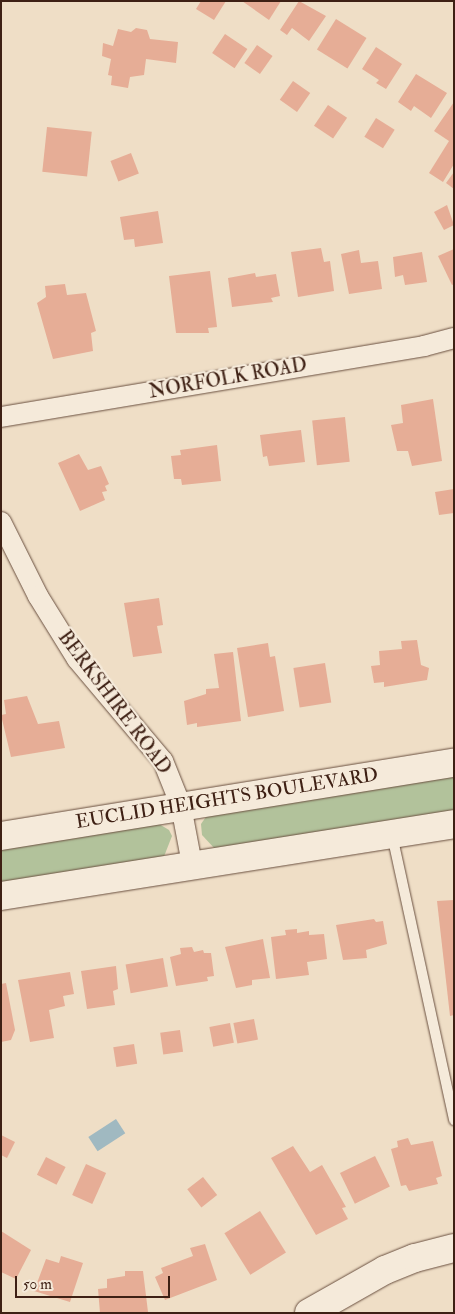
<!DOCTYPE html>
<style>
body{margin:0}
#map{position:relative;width:455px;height:1314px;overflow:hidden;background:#efdec6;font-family:"IM FELL Double Pica",serif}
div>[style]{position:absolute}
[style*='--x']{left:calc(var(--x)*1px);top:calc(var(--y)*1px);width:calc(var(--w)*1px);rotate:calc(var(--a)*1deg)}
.green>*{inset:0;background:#b2c29b}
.water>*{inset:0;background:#a0b9c1;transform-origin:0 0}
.building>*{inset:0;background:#e6ad96;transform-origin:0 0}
.roads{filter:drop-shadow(0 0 1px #6a5040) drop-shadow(0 0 1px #6a5040)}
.service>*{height:10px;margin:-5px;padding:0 5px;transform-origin:5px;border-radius:5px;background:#f5eada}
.minor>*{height:20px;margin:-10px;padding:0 10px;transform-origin:10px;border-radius:10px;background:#f5eada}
.secondary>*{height:28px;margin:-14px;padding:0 14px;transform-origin:14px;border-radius:14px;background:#f5eada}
span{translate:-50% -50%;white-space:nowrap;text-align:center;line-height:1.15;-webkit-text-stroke:4.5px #f5eada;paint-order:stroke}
.street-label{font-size:19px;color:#3e2014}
.frame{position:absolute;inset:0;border:2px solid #3e2014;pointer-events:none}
.scale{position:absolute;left:15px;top:1276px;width:155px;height:22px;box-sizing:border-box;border:2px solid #3e2014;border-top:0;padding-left:6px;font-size:15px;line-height:18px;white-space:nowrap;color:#3e2014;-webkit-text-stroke:4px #f5eada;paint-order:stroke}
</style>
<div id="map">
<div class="green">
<div style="clip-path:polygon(454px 775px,454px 813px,215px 849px,202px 835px,201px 824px,208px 814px)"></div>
<div style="clip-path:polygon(159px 824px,169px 830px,172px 836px,163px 859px,1px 887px,1px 850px)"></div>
</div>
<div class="water">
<div style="left:116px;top:1119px;width:17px;height:33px;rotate:57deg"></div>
</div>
<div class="building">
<div style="clip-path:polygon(201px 1px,226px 1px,214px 20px,196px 9px)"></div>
<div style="clip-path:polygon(242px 1px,281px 1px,269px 20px)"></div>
<div style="clip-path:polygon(299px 1px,326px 16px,309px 41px,292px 28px,287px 35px,280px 30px)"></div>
<div style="left:336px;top:19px;width:36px;height:36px;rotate:32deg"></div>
<div style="clip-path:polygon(136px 28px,147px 30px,150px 39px,178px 42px,176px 63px,146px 59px,144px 75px,130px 77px,128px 88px,111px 85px,112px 76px,108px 75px,111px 59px,102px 56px,103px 43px,113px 46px,118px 29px,131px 32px)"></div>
<div style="left:225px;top:34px;width:27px;height:23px;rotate:34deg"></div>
<div style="left:257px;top:45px;width:19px;height:22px;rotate:35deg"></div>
<div style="clip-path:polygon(376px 47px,402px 64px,386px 89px,376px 83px,379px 80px,362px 69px)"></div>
<div style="clip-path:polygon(416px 74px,447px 93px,431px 118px,414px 106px,411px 111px,398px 102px)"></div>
<div style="left:293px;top:81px;width:21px;height:23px;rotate:35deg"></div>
<div style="clip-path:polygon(454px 102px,454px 164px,443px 182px,429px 173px,449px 141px,434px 131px)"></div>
<div style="left:328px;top:105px;width:23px;height:25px;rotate:34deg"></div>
<div style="left:376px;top:118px;width:22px;height:22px;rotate:32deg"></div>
<div style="left:47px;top:127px;width:45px;height:45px;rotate:6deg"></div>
<div style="left:131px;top:153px;width:22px;height:22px;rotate:69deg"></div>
<div style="clip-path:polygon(454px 172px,454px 189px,446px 183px)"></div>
<div style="clip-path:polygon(447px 205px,454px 225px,444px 230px,434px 212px)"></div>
<div style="clip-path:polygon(158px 211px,163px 243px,135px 247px,134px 239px,124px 240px,120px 217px)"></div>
<div style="clip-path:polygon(321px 248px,324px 262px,330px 261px,334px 291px,298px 297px,291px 252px)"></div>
<div style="clip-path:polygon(454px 249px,454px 284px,452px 285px,438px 256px)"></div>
<div style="clip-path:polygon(359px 250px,361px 263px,378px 261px,382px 289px,349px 294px,341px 254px)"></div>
<div style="clip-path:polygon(422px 252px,427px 282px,405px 285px,403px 275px,395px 277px,393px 257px)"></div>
<div style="clip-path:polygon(210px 271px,217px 327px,208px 328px,209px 333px,176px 333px,169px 276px)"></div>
<div style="clip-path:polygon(255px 273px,256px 277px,276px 274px,280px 296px,271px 298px,273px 302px,232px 307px,228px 278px)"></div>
<div style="clip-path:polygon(65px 284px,67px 295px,86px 293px,96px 331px,91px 333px,93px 351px,53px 359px,37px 303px,46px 297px,45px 286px)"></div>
<div style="clip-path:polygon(433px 399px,442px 461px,412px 466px,408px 451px,397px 451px,391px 425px,403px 423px,401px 405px)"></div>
<div style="left:345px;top:417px;width:45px;height:33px;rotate:84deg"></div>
<div style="clip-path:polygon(301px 430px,305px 462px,269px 466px,267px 456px,263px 457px,260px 435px)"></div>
<div style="clip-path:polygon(217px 445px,221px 481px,182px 485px,181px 479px,174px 479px,171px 456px,181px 455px,180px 450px)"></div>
<div style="clip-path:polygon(79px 454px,88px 470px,101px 466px,109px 484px,105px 486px,107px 491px,102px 492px,105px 500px,80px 511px,58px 463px)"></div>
<div style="clip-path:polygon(454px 489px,454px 513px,439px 515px,435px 492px)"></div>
<div style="clip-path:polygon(159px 598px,163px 625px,157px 626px,162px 653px,133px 657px,124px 603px)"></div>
<div style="clip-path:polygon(417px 640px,421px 665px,429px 668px,427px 680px,384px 687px,384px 682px,374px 683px,371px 666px,380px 665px,379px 651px,402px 649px,401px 641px)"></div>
<div style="clip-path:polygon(268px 643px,270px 657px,275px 656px,284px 711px,248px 717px,237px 648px)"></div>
<div style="clip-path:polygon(233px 652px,241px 721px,197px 727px,197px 723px,187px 725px,184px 701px,206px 694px,206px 689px,219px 688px,214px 654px)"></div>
<div style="left:325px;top:663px;width:40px;height:32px;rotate:81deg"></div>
<div style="clip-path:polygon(27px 696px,38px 724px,59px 721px,65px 748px,11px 757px,1px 715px,6px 714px,4px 700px)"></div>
<div style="clip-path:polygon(454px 900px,454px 1015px,450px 1016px,437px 901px)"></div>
<div style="clip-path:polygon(374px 919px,376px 922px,383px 921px,387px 944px,366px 950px,367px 958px,343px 960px,336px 925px)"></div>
<div style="clip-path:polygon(297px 929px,297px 933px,309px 931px,309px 935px,324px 934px,327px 959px,307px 962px,309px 975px,276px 979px,271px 937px,286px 935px,285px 930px)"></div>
<div style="clip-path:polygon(263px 939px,270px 978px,252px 980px,252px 985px,236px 988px,225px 947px)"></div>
<div style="clip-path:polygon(192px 947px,194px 952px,203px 950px,204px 953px,211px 953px,214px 976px,207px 977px,208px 981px,176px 986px,170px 957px,181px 954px,180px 948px)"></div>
<div style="left:163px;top:958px;width:29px;height:38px;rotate:80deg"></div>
<div style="clip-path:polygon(116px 966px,118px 989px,113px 991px,115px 1005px,87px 1009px,81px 971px)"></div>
<div style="clip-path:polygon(70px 972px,74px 994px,63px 996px,65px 1006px,49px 1010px,54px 1038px,30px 1042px,18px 980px)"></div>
<div style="clip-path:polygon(6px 983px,15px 1030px,11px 1040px,1px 1042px,1px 984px)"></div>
<div style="left:254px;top:1019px;width:21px;height:21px;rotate:79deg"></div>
<div style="left:230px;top:1023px;width:20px;height:21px;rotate:79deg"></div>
<div style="left:180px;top:1030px;width:22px;height:20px;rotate:82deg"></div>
<div style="left:134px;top:1044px;width:20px;height:21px;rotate:81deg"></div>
<div style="clip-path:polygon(1px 1135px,15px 1142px,7px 1158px,1px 1155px)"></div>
<div style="clip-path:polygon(408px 1138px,411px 1145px,433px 1141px,442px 1176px,436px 1178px,438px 1184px,409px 1191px,406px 1185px,401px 1186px,391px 1149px,398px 1147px,397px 1141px)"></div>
<div style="clip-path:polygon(293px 1146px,310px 1172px,322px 1165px,346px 1207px,342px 1208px,348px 1219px,316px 1235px,271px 1158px)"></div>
<div style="left:375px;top:1156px;width:34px;height:39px;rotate:64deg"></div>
<div style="left:46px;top:1157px;width:22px;height:20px;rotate:27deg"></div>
<div style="left:86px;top:1164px;width:22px;height:34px;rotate:24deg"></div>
<div style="left:203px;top:1177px;width:23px;height:20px;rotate:52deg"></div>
<div style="left:260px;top:1211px;width:49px;height:42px;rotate:58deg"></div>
<div style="clip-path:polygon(1px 1231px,31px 1250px,16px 1279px,1px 1272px)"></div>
<div style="clip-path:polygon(205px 1244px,217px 1280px,165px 1300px,155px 1277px,163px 1273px,161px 1268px,193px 1256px,190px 1248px)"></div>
<div style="clip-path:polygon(61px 1256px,83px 1263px,70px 1302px,34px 1291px,46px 1259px,59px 1263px)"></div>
<div style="clip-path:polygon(125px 1271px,143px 1271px,148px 1312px,100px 1313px,98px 1289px,107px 1288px,107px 1279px,125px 1276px)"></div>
</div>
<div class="roads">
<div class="service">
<div style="--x:392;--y:835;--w:292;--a:77.7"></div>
</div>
<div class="minor">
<div style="--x:1;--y:417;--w:429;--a:-9.5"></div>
<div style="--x:424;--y:346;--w:31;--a:-15"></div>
<div style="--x:1;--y:522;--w:83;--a:63.4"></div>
<div style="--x:38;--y:596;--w:74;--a:58.2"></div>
<div style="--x:77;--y:659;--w:133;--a:49.9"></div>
<div style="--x:163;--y:761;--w:48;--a:68.2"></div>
<div style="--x:181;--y:806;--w:59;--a:79.3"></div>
</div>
<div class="secondary">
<div style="--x:1;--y:836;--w:459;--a:-9.2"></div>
<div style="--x:1;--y:896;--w:459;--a:-9"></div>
<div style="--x:309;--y:1313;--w:87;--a:-29.5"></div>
<div style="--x:385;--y:1270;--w:32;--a:-22"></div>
<div style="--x:415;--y:1258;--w:40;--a:-14.4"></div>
</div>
</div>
<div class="street-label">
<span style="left:228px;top:379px;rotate:-10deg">NORFOLK ROAD</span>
<span style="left:114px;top:703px;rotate:53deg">BERKSHIRE ROAD</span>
<span style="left:227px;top:799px;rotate:-9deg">EUCLID HEIGHTS BOULEVARD</span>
</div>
<div class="frame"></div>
<div class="scale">50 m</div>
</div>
